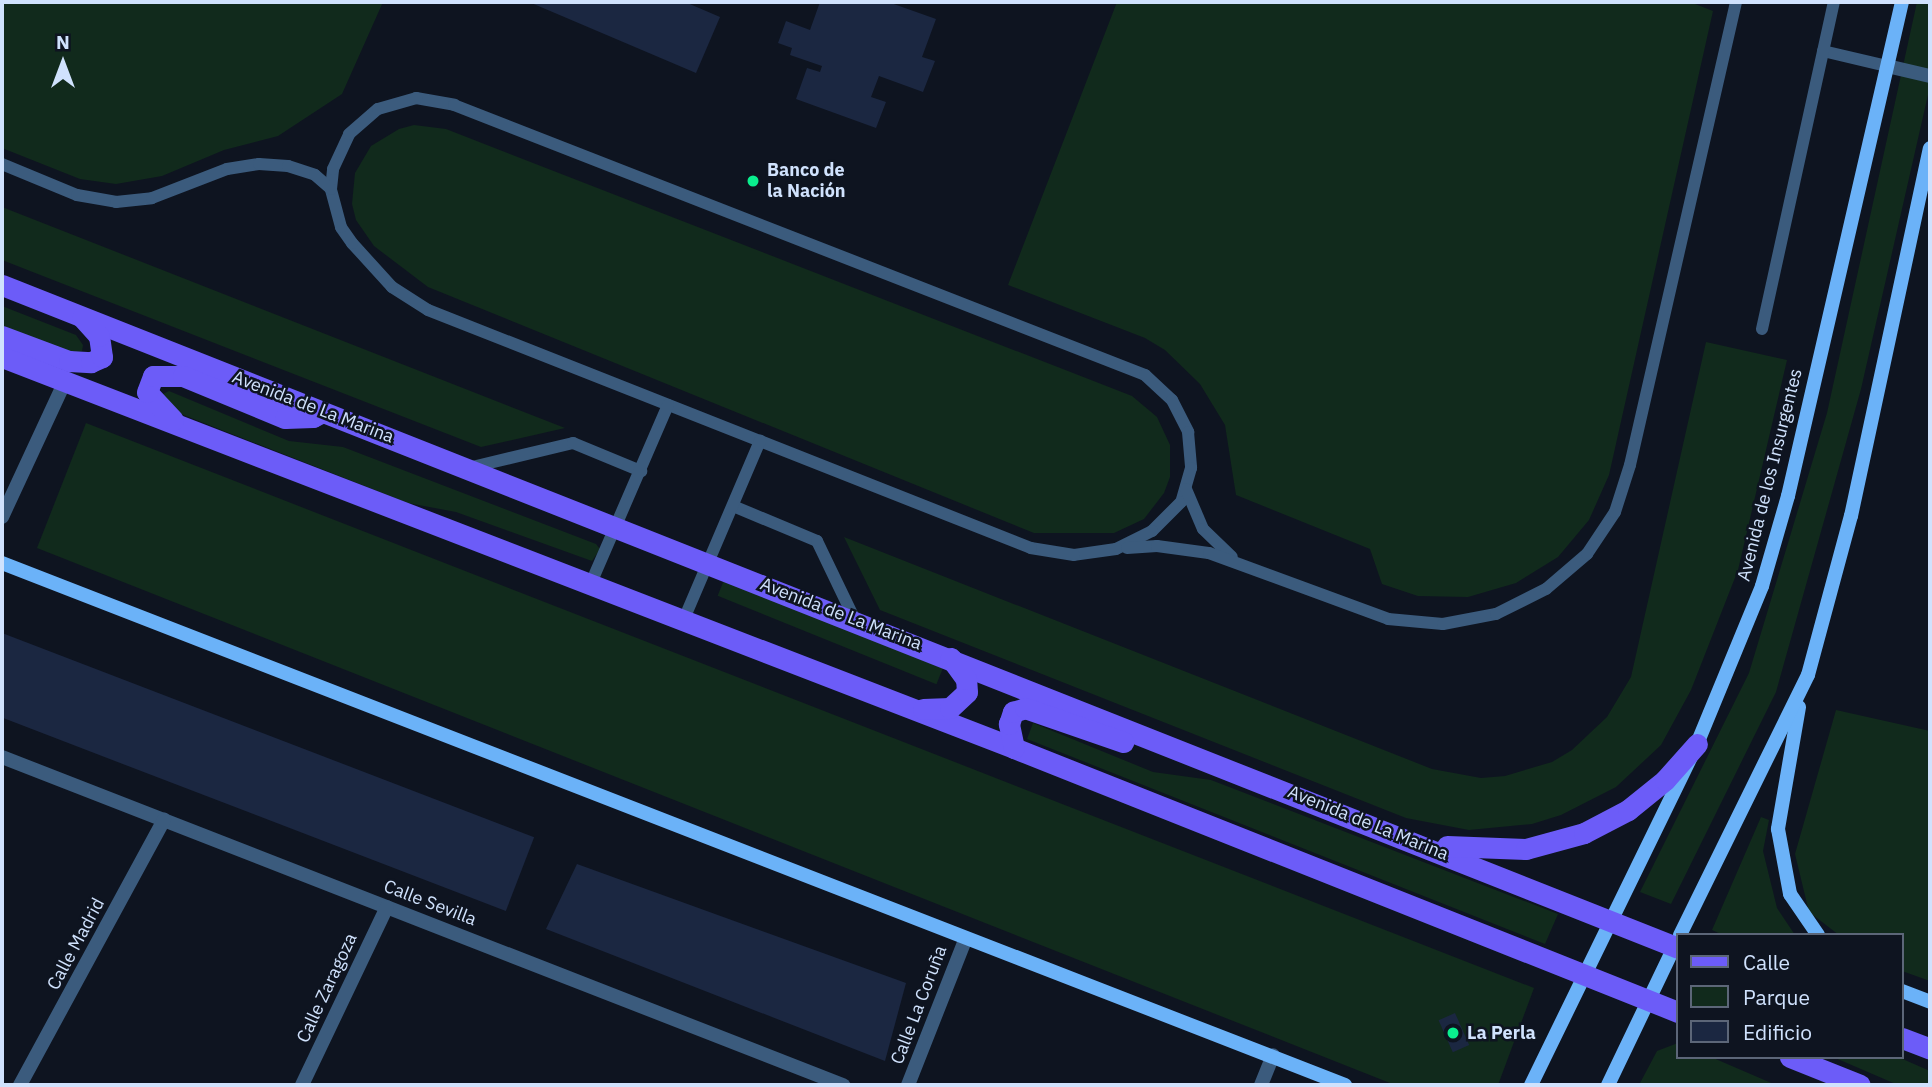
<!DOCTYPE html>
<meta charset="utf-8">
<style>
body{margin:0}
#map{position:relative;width:1932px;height:1087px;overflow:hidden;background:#0e1420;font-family:"IBM Plex Sans",sans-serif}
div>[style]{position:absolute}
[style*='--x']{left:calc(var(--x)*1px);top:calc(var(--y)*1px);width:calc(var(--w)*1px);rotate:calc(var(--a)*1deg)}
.green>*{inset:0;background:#112a1c;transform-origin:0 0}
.building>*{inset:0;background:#1b2741;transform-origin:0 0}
.service>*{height:12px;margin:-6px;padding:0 6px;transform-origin:6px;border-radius:6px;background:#3b5b7d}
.minor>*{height:14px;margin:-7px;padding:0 7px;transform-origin:7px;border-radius:7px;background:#3b5b7d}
.tertiary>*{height:14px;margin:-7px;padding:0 7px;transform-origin:7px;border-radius:7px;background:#3b5b7d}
.secondary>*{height:14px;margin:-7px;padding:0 7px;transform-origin:7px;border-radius:7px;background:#6bb2f8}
.primary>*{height:21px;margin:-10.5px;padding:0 10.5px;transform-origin:10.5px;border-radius:10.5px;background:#6c5cf8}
.dots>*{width:19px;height:19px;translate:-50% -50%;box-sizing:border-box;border:4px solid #0e1420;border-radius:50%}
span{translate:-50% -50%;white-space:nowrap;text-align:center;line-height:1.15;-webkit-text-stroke:5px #0e1420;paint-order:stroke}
.poi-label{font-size:18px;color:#d0e2fd;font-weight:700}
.left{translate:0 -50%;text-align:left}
.street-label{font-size:18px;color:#d0e2fd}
.frame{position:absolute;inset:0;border:4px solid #d0e2fd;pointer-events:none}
.legend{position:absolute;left:1676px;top:933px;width:228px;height:126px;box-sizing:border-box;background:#0e1420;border:2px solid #5c6678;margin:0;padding:9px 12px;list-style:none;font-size:21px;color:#d0e2fd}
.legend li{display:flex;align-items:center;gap:14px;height:35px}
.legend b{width:35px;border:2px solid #5c6678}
.north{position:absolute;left:28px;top:28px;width:70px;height:70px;-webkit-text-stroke:5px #0e1420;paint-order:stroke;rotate:0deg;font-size:19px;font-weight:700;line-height:28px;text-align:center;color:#d0e2fd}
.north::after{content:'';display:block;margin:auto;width:24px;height:32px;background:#d0e2fd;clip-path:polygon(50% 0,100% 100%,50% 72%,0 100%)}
</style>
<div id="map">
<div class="green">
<div style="clip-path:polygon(2px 2px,383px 2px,342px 94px,278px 136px,224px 150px,162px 176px,116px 184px,80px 179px,2px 148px)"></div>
<div style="clip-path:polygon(1117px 2px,1690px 2px,1713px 11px,1609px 475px,1589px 520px,1558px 557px,1516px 583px,1468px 597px,1418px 596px,1382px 584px,1370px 549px,1236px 495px,1225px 425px,1200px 384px,1165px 350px,1145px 338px,1008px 285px)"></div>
<div style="clip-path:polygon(1917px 2px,1930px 2px,1930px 86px,1861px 389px,1776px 692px,1671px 904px,1640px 892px,1749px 673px,1827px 413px)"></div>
<div style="clip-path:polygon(414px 125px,446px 129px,1132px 396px,1157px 417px,1170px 445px,1170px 477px,1164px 493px,1144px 519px,1114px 533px,1034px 533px,428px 287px,374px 246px,356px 220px,352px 204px,355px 173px,371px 146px,399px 129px)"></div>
<div style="clip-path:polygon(2px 207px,565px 428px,481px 447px,2px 260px)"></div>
<div style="clip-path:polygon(2px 306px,76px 335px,83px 345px,82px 351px,73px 353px,2px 326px)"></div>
<div style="clip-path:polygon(1706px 342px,1787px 360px,1738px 570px,1691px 690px,1661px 745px,1616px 787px,1561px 815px,1532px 824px,1469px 830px,1406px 818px,880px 610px,844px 537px,1432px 769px,1481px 778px,1505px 776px,1552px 762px,1572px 750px,1607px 717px,1631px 677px)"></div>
<div style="clip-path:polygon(169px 391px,289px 441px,343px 447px,596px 544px,600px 549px,592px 561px,456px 512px,408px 503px,176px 412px,161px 395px)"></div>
<div style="clip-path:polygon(86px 423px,1534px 988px,1498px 1085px,1395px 1085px,37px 548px)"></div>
<div style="left:724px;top:580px;width:236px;height:17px;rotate:22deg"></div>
<div style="clip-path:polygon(1836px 710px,1930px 731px,1930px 981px,1902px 971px,1902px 935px,1839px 935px,1809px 912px,1795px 854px)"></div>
<div style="clip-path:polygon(1033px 723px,1153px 772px,1211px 780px,1558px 914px,1545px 944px,1027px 739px)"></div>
<div style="clip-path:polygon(1761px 817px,1769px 820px,1763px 851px,1777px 908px,1795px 935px,1723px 935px,1712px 930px)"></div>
<div style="clip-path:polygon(1678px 1043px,1678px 1057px,1711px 1057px,1776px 1085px,1639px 1085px,1657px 1051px)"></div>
<div style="clip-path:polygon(1833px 1057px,1898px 1057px,1930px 1071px,1930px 1085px,1898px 1085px)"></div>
</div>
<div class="building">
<div style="clip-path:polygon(529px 2px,685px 2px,720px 17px,696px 73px)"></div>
<div style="clip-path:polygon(820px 2px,888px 2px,936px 19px,922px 57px,935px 61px,923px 92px,879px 76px,871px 97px,886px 102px,876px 128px,796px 99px,807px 68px,820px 72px,822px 66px,790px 55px,792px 48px,778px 43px,786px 21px,810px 30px)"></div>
<div style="left:2px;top:633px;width:570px;height:79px;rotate:21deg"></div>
<div style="clip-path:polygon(577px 864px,906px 983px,885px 1061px,546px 929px)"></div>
<div style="left:1455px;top:1013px;width:35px;height:18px;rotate:66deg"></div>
</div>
<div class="service">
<div style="--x:1823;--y:51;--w:66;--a:13.2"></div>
<div style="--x:416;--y:98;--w:39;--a:10"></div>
<div style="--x:454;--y:105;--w:742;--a:21.34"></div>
<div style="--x:1145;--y:375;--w:37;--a:43"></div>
<div style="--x:1172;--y:400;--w:36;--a:63"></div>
<div style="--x:1188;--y:432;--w:36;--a:85"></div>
<div style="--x:1191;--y:468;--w:35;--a:106"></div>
<div style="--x:1181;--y:502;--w:41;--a:135"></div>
<div style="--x:1152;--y:531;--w:40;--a:153.4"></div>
<div style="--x:1116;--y:549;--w:42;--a:171.9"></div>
<div style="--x:1074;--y:555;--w:44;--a:-170.8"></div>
<div style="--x:1031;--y:548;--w:648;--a:-158.46"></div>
<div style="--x:428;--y:310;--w:43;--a:-147.4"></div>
<div style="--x:392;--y:287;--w:59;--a:-132.3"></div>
<div style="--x:352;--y:243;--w:19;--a:-125"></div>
<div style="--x:341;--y:227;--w:39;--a:-105"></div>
<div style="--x:331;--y:189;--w:20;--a:-84"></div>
<div style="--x:333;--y:169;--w:38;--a:-65"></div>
<div style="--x:349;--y:134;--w:38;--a:-41"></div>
<div style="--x:378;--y:109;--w:40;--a:-16"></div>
<div style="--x:2;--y:164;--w:81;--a:22.5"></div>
<div style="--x:77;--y:195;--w:40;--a:10"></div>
<div style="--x:116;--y:202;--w:36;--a:-6"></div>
<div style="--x:152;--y:198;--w:80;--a:-21.1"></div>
<div style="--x:227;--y:169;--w:32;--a:-9"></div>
<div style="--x:259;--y:164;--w:29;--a:4"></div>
<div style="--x:288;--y:166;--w:28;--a:18"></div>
<div style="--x:315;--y:175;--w:21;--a:41"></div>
<div style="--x:1762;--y:329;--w:335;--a:-77.6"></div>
<div style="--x:468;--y:468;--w:108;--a:-13.4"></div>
<div style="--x:573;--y:443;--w:74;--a:22.4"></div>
<div style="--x:1186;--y:489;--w:43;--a:67"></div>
<div style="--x:1203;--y:529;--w:40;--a:44"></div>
<div style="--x:733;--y:506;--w:91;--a:22.6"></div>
<div style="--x:817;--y:541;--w:88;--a:64.3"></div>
<div style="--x:1127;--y:548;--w:30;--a:-4"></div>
<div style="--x:1157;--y:546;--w:52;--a:7.7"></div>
<div style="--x:1209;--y:553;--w:191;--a:20.2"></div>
<div style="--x:1388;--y:619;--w:55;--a:5.2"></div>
<div style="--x:1443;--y:624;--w:54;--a:-10.7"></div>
<div style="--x:1496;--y:614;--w:56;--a:-26.6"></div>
<div style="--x:1546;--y:589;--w:54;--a:-40.5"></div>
<div style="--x:1587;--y:554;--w:50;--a:-56.3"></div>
<div style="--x:1615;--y:512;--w:49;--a:-72.3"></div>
<div style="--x:1630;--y:465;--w:475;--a:-77.1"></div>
<div style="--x:591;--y:583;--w:194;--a:-66.6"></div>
<div style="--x:684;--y:619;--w:194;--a:-66.9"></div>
</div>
<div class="minor">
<div style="--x:1887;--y:66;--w:44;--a:13.1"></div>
<div style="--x:2;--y:757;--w:903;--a:21.31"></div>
<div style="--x:20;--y:1085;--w:302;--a:-61.5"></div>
<div style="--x:302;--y:1085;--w:197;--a:-64.5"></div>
<div style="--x:908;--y:1085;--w:156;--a:-68.5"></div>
<div style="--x:1261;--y:1085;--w:32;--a:-68"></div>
</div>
<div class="tertiary">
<div style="--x:2;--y:517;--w:150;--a:-65.1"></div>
</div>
<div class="secondary">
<div style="--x:2;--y:563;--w:1441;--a:21.24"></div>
<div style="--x:1799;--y:707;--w:124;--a:99.8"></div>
<div style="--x:1778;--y:829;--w:66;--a:79.5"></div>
<div style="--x:1790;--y:894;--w:50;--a:55.7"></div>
<div style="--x:1680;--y:935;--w:290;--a:-63.8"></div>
<div style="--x:1808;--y:675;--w:165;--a:-74.9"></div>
<div style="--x:1851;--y:516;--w:376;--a:-77.9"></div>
<div style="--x:1902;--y:991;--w:30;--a:21"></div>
<div style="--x:1531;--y:1085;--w:379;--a:-64"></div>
<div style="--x:1697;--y:744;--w:171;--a:-67.6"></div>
<div style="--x:1762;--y:586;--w:94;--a:-73.9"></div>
<div style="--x:1788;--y:496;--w:507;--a:-77.01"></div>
<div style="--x:1608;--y:1085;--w:160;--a:-64.4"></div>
</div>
<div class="primary">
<div style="--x:2;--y:285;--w:1802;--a:21.58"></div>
<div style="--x:2;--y:336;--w:72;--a:20.5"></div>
<div style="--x:69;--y:361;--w:22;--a:3"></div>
<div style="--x:91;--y:362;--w:12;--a:-24"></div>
<div style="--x:102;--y:357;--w:21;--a:-98"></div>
<div style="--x:99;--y:336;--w:25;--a:-132"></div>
<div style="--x:2;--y:357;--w:1085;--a:21.12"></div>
<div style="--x:1014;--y:748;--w:715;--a:21.68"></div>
<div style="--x:173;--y:420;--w:38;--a:-133"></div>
<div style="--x:147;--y:392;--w:17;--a:-69"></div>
<div style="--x:153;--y:376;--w:30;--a:0"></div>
<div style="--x:183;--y:376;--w:110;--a:22.4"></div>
<div style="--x:285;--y:418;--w:28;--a:-2"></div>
<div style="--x:313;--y:417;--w:11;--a:-27"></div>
<div style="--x:923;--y:709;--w:27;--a:-2"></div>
<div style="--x:950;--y:708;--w:23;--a:-43"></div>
<div style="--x:967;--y:692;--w:13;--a:-94"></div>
<div style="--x:966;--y:679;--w:26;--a:-126"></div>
<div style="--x:1014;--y:748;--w:25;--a:-102"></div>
<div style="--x:1009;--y:724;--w:13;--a:-72"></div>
<div style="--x:1013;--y:712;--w:13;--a:-18"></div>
<div style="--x:1025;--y:708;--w:104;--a:19.1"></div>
<div style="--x:1447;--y:846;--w:79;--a:2.2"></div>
<div style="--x:1526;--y:849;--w:60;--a:-15.4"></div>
<div style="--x:1584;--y:833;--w:50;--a:-27.6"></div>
<div style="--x:1628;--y:810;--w:48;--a:-39"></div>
<div style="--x:1665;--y:780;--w:48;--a:-48.4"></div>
<div style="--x:1902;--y:1038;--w:30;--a:21"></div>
<div style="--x:1790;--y:1057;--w:75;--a:21.8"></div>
</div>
<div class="dots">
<div style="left:753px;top:181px;background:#0aee8e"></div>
<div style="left:1453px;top:1033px;background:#0aee8e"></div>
</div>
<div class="poi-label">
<span class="left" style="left:767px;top:181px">Banco de<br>la Nación</span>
<span class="left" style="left:1467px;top:1033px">La Perla</span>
</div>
<div class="street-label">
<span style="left:313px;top:407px;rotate:21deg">Avenida de La Marina</span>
<span style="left:1770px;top:475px;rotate:-76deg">Avenida de los Insurgentes</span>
<span style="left:841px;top:614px;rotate:21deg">Avenida de La Marina</span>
<span style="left:1368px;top:823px;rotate:22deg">Avenida de La Marina</span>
<span style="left:430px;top:903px;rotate:21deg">Calle Sevilla</span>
<span style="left:76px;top:944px;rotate:-62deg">Calle Madrid</span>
<span style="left:327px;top:988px;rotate:-65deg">Calle Zaragoza</span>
<span style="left:919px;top:1005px;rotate:-69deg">Calle La Coruña</span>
</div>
<div class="frame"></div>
<ul class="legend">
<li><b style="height:9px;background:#6c5cf8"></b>Calle</li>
<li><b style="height:19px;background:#112a1c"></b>Parque</li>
<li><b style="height:19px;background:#1b2741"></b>Edificio</li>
</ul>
<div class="north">N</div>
</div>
